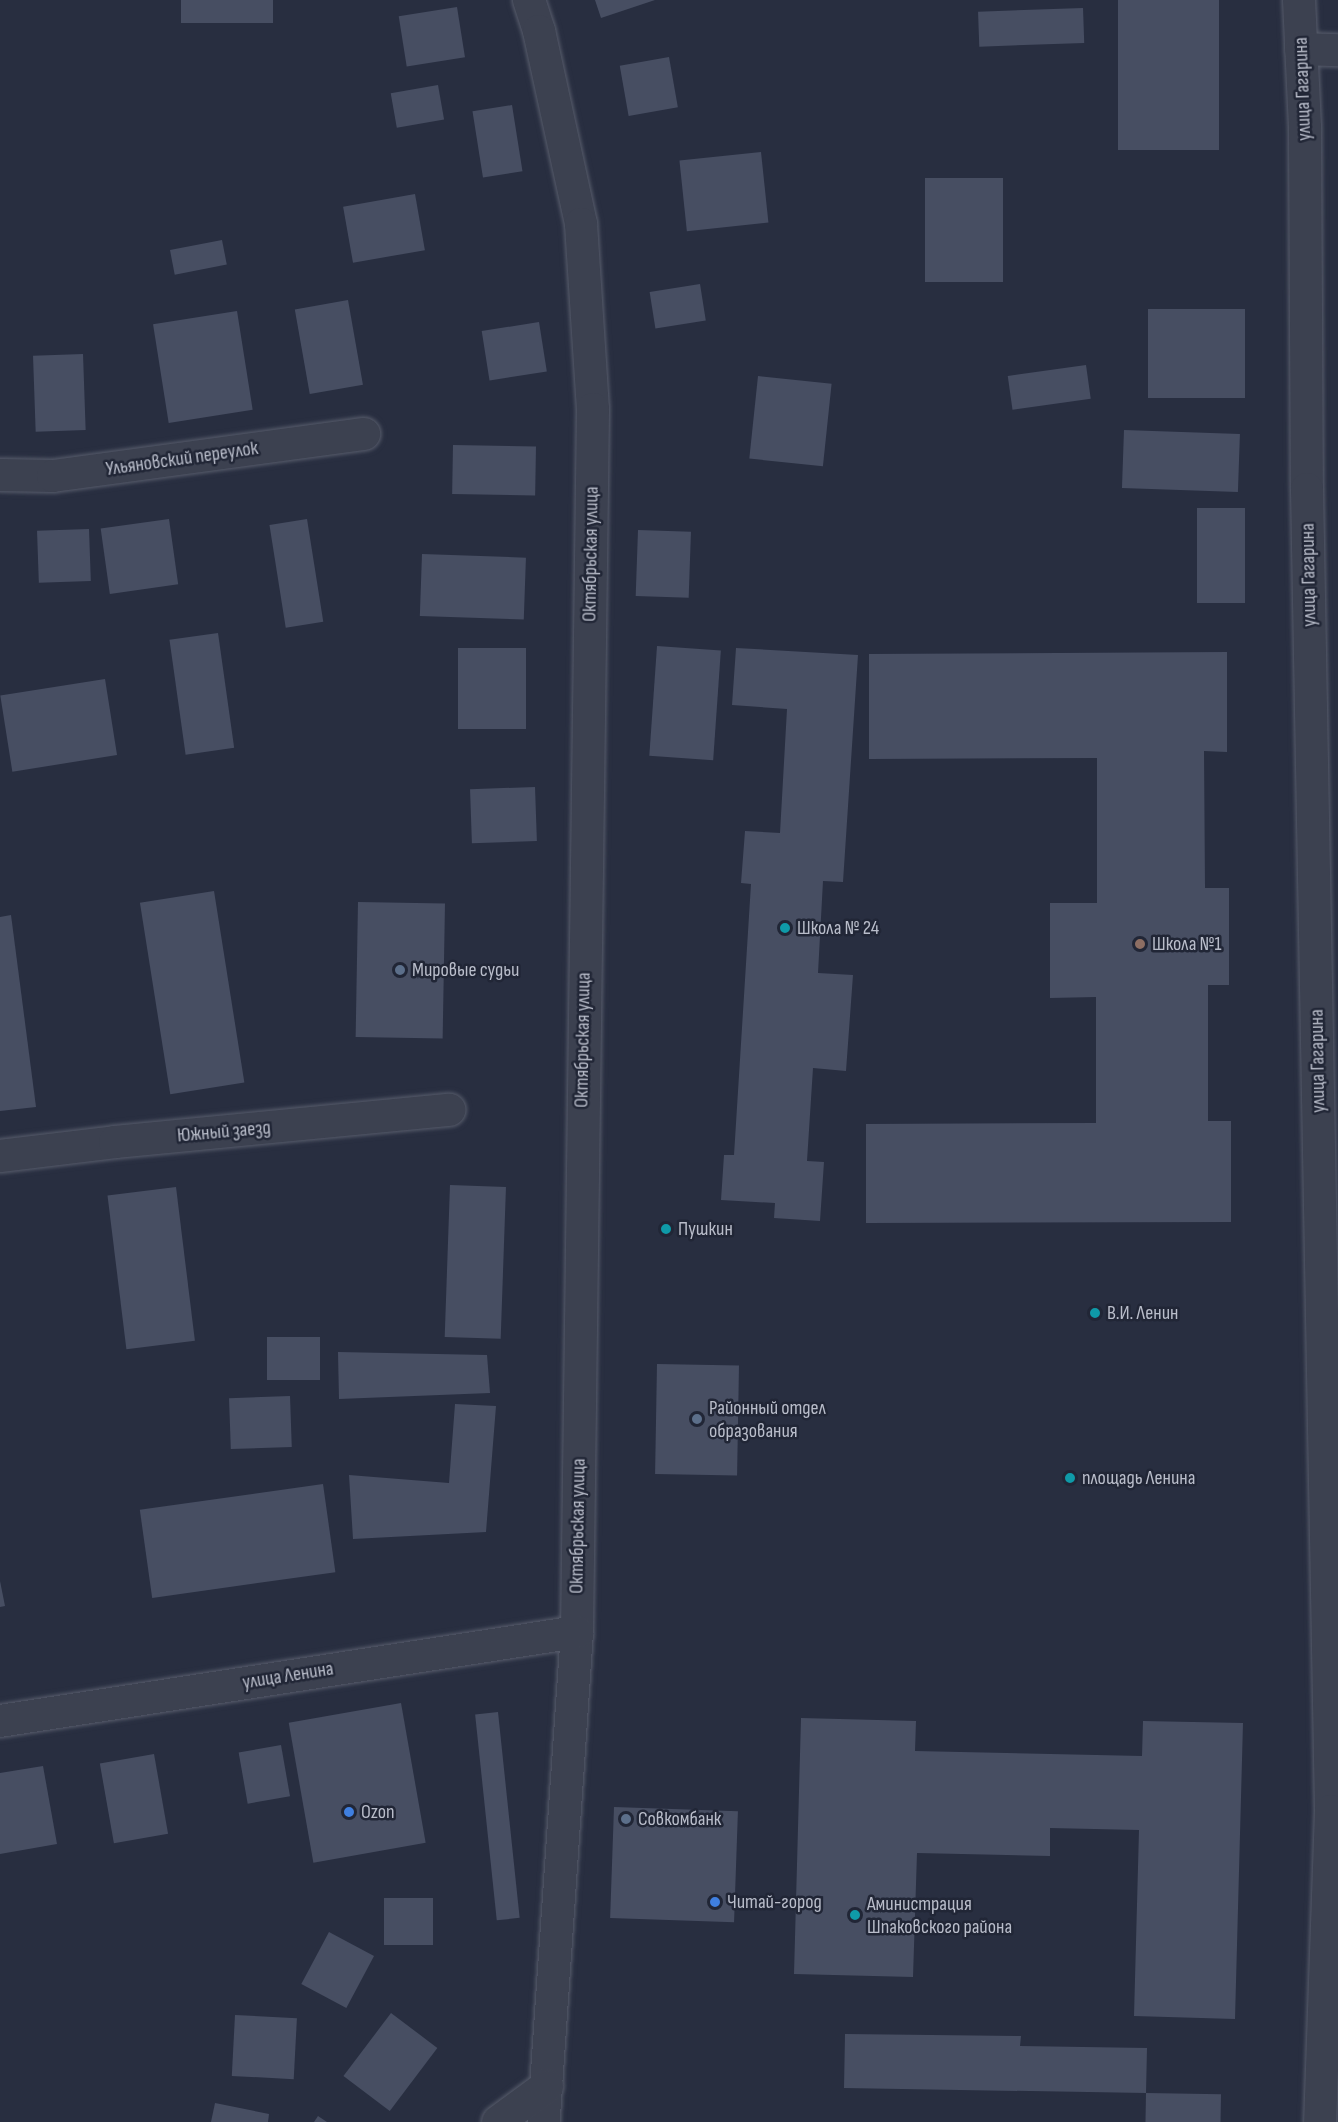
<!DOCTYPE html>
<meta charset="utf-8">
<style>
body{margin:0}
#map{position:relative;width:1338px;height:2122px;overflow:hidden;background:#282e40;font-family:"Sofia Sans Condensed",sans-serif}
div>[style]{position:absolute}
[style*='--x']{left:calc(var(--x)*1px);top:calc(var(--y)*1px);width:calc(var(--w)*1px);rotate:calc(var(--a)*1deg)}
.building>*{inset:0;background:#474e62;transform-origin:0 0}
.roads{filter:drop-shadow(0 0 2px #575c6b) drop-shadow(0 0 2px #575c6b)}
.minor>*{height:32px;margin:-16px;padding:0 16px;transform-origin:16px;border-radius:16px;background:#3c4150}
.dots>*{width:16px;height:16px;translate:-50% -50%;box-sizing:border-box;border:3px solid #212636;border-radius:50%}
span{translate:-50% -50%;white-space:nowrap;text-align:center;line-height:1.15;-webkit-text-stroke:5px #212636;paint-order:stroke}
.street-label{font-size:20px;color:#b9bdca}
.poi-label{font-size:20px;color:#b9bdca}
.left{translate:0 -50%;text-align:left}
</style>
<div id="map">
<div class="building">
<div style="left:181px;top:0;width:92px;height:23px"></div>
<div style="clip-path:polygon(595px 0,655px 0,601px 18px)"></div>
<div style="left:1118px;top:0;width:101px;height:150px"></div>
<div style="left:457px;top:7px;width:51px;height:59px;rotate:81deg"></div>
<div style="left:1083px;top:8px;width:35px;height:105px;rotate:88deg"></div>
<div style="left:669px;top:57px;width:51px;height:50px;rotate:80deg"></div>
<div style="left:438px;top:85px;width:35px;height:48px;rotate:80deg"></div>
<div style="left:512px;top:105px;width:67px;height:40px;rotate:81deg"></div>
<div style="left:761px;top:152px;width:71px;height:82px;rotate:84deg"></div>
<div style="left:1003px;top:178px;width:104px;height:78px;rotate:90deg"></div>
<div style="left:415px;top:194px;width:57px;height:73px;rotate:80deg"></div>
<div style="left:222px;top:240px;width:25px;height:53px;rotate:79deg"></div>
<div style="left:700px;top:284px;width:37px;height:51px;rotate:81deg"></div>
<div style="left:348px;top:300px;width:86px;height:54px;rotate:80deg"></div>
<div style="left:1245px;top:309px;width:89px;height:97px;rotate:90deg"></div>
<div style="left:237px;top:311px;width:100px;height:85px;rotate:81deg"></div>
<div style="left:539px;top:322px;width:50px;height:58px;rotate:81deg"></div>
<div style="left:83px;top:354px;width:76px;height:50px;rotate:88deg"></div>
<div style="left:1086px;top:365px;width:34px;height:79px;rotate:82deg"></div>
<div style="left:758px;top:376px;width:74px;height:83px;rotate:6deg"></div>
<div style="left:1124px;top:430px;width:116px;height:58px;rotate:2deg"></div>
<div style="left:453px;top:445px;width:83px;height:49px;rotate:1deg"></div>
<div style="left:1197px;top:508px;width:48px;height:95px"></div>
<div style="left:169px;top:519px;width:66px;height:69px;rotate:82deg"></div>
<div style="left:307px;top:519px;width:104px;height:38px;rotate:81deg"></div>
<div style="left:89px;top:529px;width:52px;height:52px;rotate:88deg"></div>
<div style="left:638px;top:530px;width:53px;height:66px;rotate:2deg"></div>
<div style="left:422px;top:554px;width:104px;height:62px;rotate:2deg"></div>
<div style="left:218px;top:633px;width:116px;height:49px;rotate:82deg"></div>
<div style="left:657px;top:646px;width:64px;height:110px;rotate:4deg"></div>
<div style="left:458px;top:648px;width:68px;height:81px"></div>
<div style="clip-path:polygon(736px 648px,858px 655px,843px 882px,823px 881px,818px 973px,853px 975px,846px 1071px,813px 1068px,807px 1161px,824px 1162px,820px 1221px,774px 1218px,775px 1203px,721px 1200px,724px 1155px,734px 1155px,751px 884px,741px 883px,745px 831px,780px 833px,787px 709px,732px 705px)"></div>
<div style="clip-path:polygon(1227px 652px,1227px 752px,1204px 751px,1205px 888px,1229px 888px,1229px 985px,1208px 985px,1208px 1121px,1231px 1121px,1231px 1222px,866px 1223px,866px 1124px,1096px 1123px,1096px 997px,1050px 998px,1050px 903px,1097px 903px,1097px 758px,869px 759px,869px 654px)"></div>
<div style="left:105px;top:679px;width:77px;height:106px;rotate:81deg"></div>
<div style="left:535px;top:787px;width:54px;height:65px;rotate:88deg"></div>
<div style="left:214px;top:891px;width:194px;height:75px;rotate:81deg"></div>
<div style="left:358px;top:902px;width:87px;height:135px;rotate:1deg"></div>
<div style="clip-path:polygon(11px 915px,36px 1107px,0 1111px,0 917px)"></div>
<div style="left:450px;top:1185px;width:56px;height:152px;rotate:2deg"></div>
<div style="left:176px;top:1187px;width:155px;height:69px;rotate:83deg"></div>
<div style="left:320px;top:1337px;width:43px;height:53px;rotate:90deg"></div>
<div style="clip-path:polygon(338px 1352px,487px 1355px,490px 1393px,339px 1399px)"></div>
<div style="left:657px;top:1364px;width:82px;height:110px;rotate:1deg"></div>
<div style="left:290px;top:1396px;width:51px;height:61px;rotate:88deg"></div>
<div style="clip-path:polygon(455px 1404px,496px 1406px,486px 1532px,353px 1539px,349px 1475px,449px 1483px)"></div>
<div style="left:323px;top:1484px;width:89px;height:185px;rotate:82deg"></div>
<div style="clip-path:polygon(0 1581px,5px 1606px,0 1607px)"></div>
<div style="left:401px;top:1703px;width:142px;height:114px;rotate:80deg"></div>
<div style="left:498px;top:1712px;width:207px;height:23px;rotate:84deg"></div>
<div style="clip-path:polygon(801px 1718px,916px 1721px,915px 1751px,1142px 1756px,1143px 1721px,1243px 1723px,1235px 2019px,1134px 2016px,1139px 1830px,1050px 1828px,1050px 1856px,917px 1853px,913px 1977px,794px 1974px)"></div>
<div style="left:281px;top:1745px;width:52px;height:43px;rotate:80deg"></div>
<div style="left:154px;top:1754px;width:81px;height:55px;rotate:80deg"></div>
<div style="clip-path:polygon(43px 1766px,57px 1844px,0 1854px,0 1773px)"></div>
<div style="left:614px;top:1807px;width:124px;height:111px;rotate:2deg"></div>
<div style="left:433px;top:1898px;width:47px;height:49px;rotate:90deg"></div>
<div style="left:329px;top:1932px;width:51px;height:59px;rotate:28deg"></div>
<div style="left:391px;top:2013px;width:58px;height:79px;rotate:37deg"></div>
<div style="left:235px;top:2015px;width:62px;height:61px;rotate:3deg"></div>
<div style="clip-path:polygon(845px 2034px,1021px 2036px,1020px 2046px,1147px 2048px,1146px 2093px,844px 2088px)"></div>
<div style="left:1146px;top:2093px;width:75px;height:29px;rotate:1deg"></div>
<div style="clip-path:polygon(215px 2103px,269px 2114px,268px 2122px,211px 2122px)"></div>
<div style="clip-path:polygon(318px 2116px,327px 2122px,314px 2122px)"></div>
</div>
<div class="roads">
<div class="minor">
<div style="--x:529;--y:0;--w:33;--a:72"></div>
<div style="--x:539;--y:31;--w:198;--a:77.7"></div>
<div style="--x:581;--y:224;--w:185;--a:86.3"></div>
<div style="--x:593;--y:409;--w:1223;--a:90.75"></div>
<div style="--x:577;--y:1632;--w:491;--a:93.9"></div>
<div style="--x:1299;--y:0;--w:128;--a:87.3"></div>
<div style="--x:1305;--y:128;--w:361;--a:89.7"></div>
<div style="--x:1307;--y:489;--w:1322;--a:88.96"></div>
<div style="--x:1331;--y:1811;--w:311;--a:92"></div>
<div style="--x:1301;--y:49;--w:37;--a:2"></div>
<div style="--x:0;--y:475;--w:53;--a:1.1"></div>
<div style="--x:53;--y:476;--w:314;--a:-7.7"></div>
<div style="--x:0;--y:1156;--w:116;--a:-6.9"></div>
<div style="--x:115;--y:1142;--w:336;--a:-5.5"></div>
<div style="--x:0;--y:1721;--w:584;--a:-8.77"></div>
<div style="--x:498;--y:2122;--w:61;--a:-36.3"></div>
</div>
</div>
<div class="dots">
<div style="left:785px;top:928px;background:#0f9aa8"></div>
<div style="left:1140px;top:944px;background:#8d6e63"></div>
<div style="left:400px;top:970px;background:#5c6f8a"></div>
<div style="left:666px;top:1229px;background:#0f9aa8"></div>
<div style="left:1095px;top:1313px;background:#0f9aa8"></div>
<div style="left:697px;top:1419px;background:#5c6f8a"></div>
<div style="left:1070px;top:1478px;background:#0f9aa8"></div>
<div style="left:349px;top:1812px;background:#3f7fe0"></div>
<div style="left:626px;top:1819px;background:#5c6f8a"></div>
<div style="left:715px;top:1902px;background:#3f7fe0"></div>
<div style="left:855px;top:1915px;background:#0f9aa8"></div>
</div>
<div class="street-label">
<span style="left:1303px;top:89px;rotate:-92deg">улица Гагарина</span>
<span style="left:182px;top:459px;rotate:-8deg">Ульяновский переулок</span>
<span style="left:591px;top:554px;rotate:-89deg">Октябрьская улица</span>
<span style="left:1309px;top:575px;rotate:-91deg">улица Гагарина</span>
<span style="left:583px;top:1040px;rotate:-89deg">Октябрьская улица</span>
<span style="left:1318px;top:1061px;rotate:-91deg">улица Гагарина</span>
<span style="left:224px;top:1132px;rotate:-5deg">Южный заезд</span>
<span style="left:578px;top:1526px;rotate:-89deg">Октябрьская улица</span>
<span style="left:288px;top:1676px;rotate:-9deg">улица Ленина</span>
</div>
<div class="poi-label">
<span class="left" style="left:797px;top:928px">Школа № 24</span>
<span class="left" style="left:1152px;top:944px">Школа №1</span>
<span class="left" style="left:412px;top:970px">Мировые судьи</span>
<span class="left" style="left:678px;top:1229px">Пушкин</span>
<span class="left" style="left:1107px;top:1313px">В.И. Ленин</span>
<span class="left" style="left:709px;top:1420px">Районный отдел<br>образования</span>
<span class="left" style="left:1082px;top:1478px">площадь Ленина</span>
<span class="left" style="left:361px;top:1812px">Ozon</span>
<span class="left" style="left:638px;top:1819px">Совкомбанк</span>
<span class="left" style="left:727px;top:1902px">Читай-город</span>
<span class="left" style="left:867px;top:1916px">Аминистрация<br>Шпаковского района</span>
</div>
</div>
